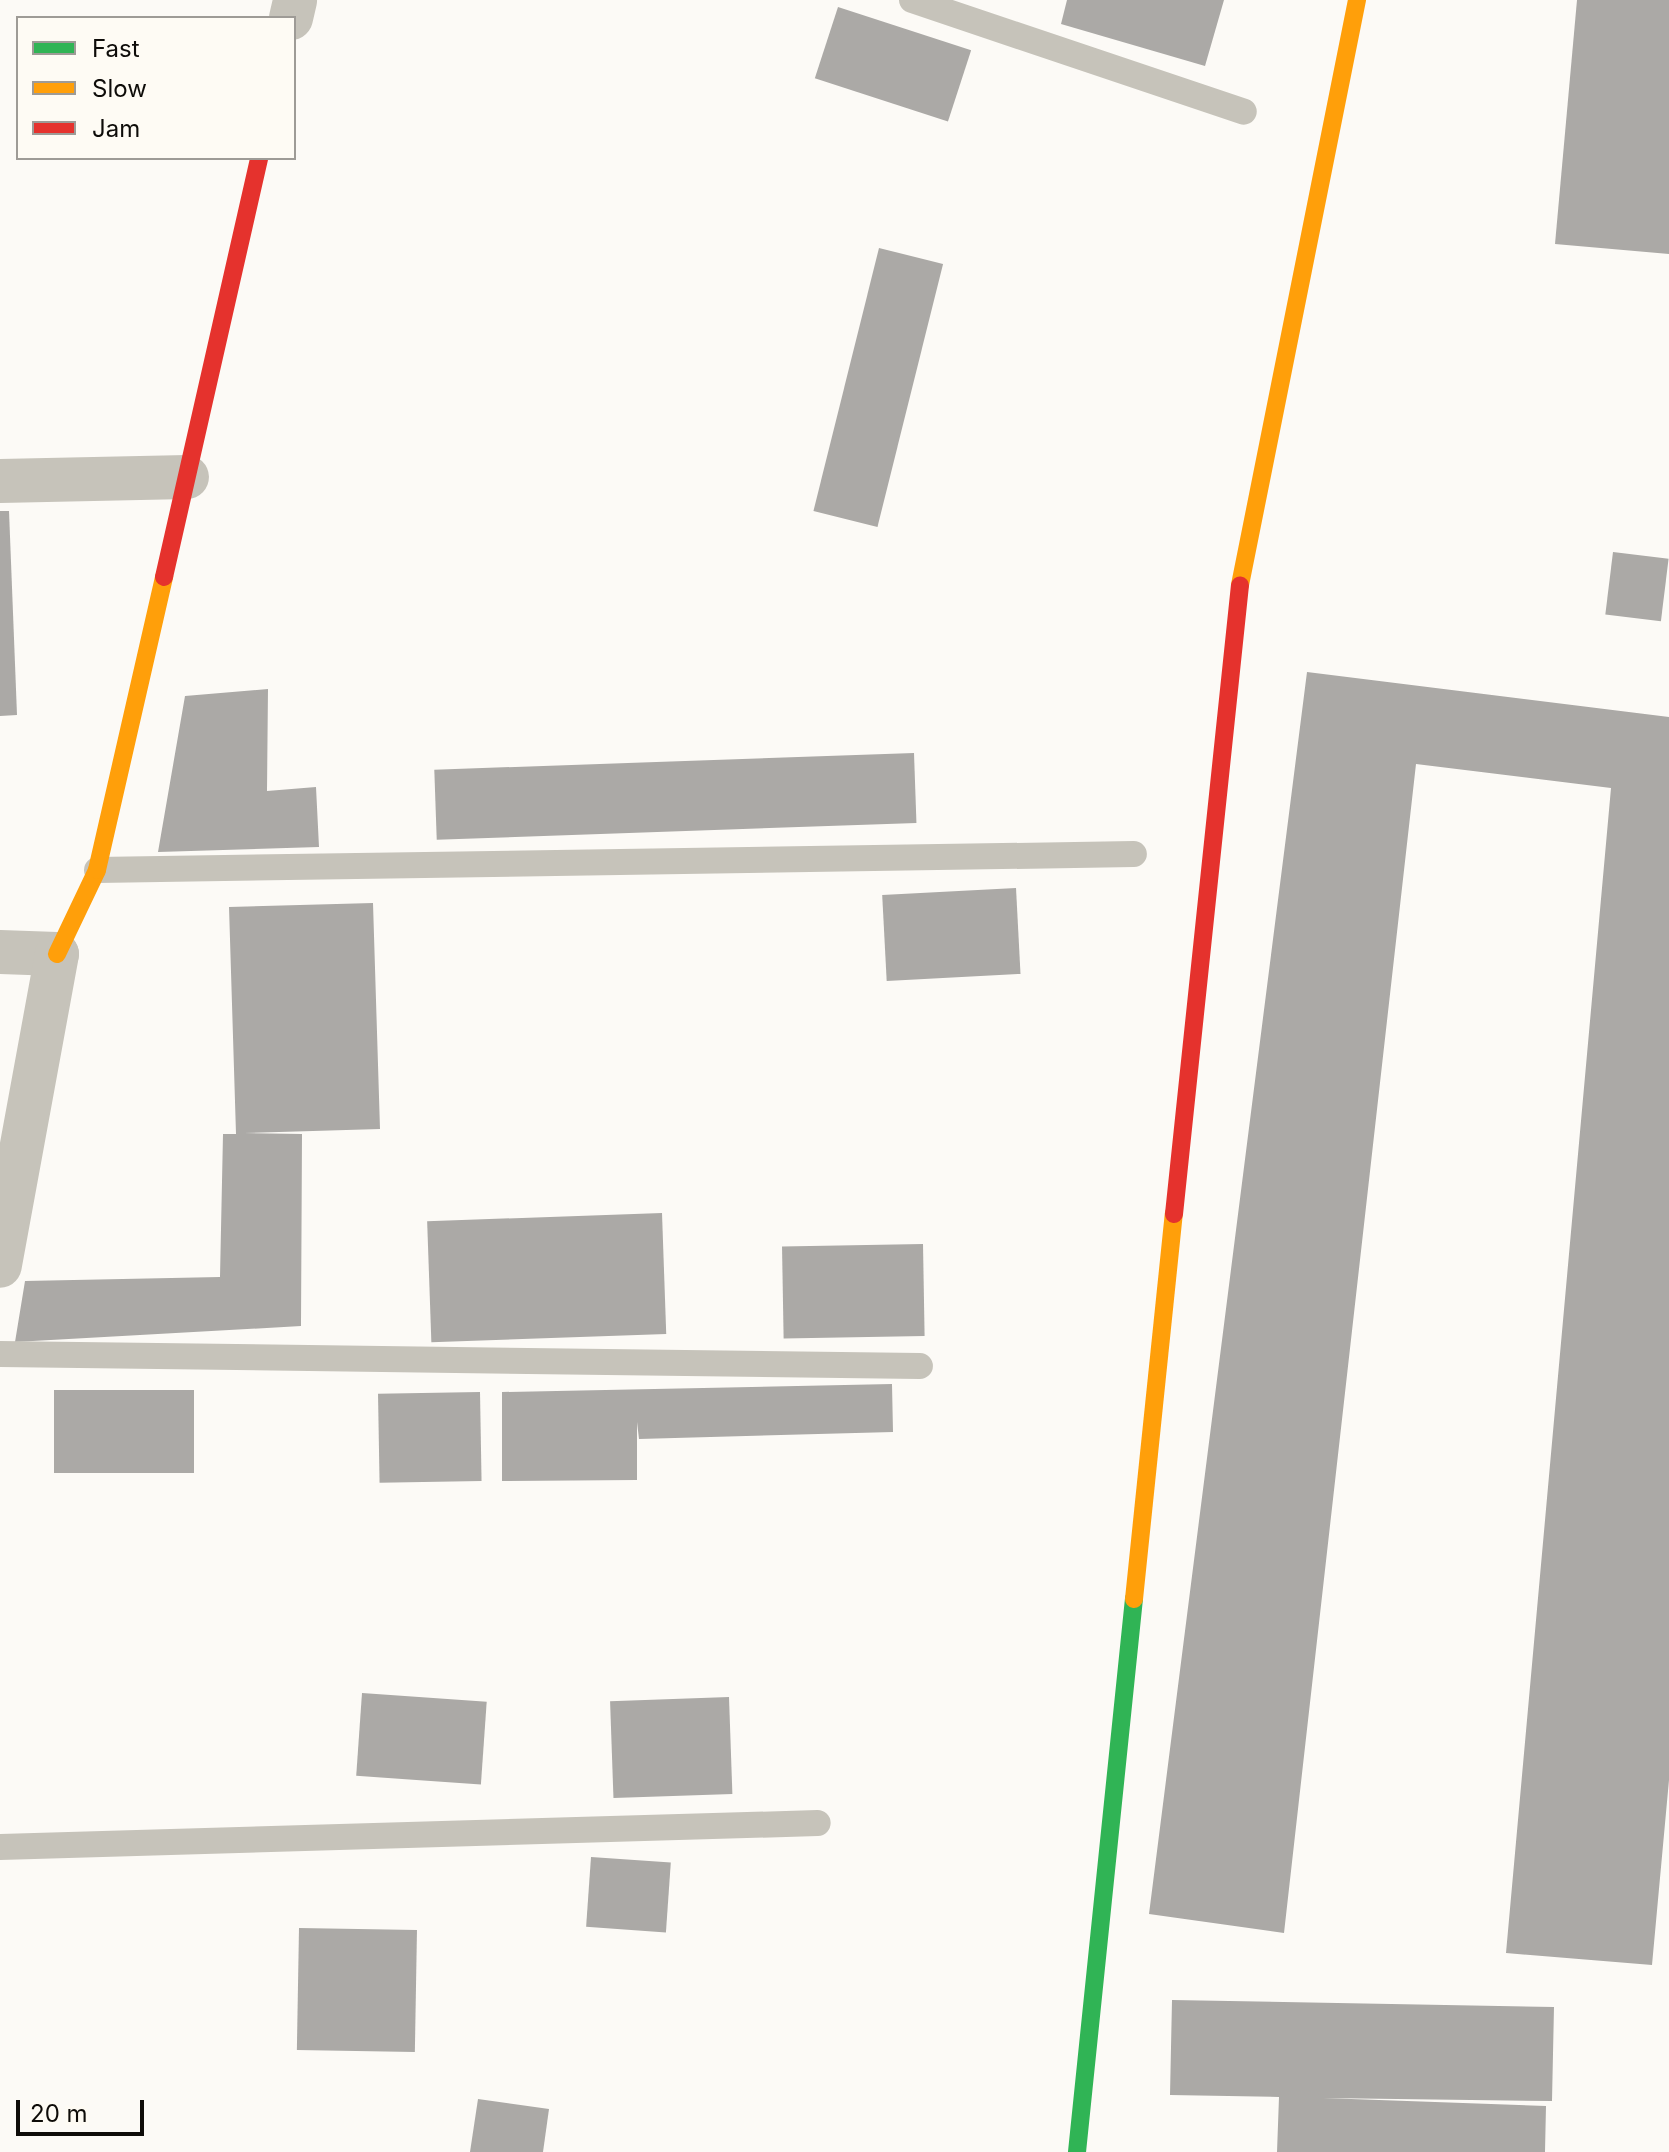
<!DOCTYPE html>
<style>
body{margin:0}
#map{position:relative;width:1669px;height:2152px;overflow:hidden;background:#fcfaf6;font-family:Inter,sans-serif}
div>[style]{position:absolute}
[style*='--x']{left:calc(var(--x)*1px);top:calc(var(--y)*1px);width:calc(var(--w)*1px);rotate:calc(var(--a)*1deg)}
.building>*{inset:0;background:#aba9a6;transform-origin:0 0}
.lane>*{height:26px;margin:-13px;padding:0 13px;transform-origin:13px;border-radius:13px;background:#c6c3ba}
.street>*{height:44px;margin:-22px;padding:0 22px;transform-origin:22px;border-radius:22px;background:#c6c3ba}
.fast>*{height:18px;margin:-9px;padding:0 9px;transform-origin:9px;border-radius:9px;background:#30b455}
.slow>*{height:18px;margin:-9px;padding:0 9px;transform-origin:9px;border-radius:9px;background:#ff9f0a}
.jam>*{height:18px;margin:-9px;padding:0 9px;transform-origin:9px;border-radius:9px;background:#e5322d}
span{translate:-50% -50%;white-space:nowrap;text-align:center;line-height:1.15;-webkit-text-stroke:8px #fefbf4;paint-order:stroke}
.legend{position:absolute;left:16px;top:16px;width:280px;height:144px;box-sizing:border-box;background:#fefbf4;border:2px solid #9e9b96;margin:0;padding:10px 14px;list-style:none;font-size:24px;color:#0e0c09}
.legend li{display:flex;align-items:center;gap:16px;height:40px}
.legend b{width:40px;border:2px solid #9e9b96}
.scale{position:absolute;left:16px;top:2100px;width:128px;height:36px;box-sizing:border-box;border:4px solid #0e0c09;border-top:0;padding-left:10px;font-size:24px;line-height:28px;white-space:nowrap;color:#0e0c09;-webkit-text-stroke:6px #fefbf4;paint-order:stroke}
</style>
<div id="map">
<div class="building">
<div style="clip-path:polygon(1067px 0,1224px 0,1205px 66px,1061px 24px)"></div>
<div style="clip-path:polygon(1577px 0,1669px 0,1669px 254px,1555px 244px)"></div>
<div style="left:838px;top:7px;width:140px;height:75px;rotate:18deg"></div>
<div style="left:879px;top:248px;width:66px;height:271px;rotate:14deg"></div>
<div style="clip-path:polygon(0 511px,9px 511px,17px 715px,0 716px)"></div>
<div style="left:1613px;top:552px;width:56px;height:63px;rotate:7deg"></div>
<div style="clip-path:polygon(1307px 672px,1669px 717px,1669px 1780px,1652px 1965px,1506px 1953px,1611px 788px,1416px 764px,1284px 1933px,1149px 1914px)"></div>
<div style="clip-path:polygon(268px 689px,267px 791px,316px 787px,319px 847px,158px 852px,185px 696px)"></div>
<div style="left:914px;top:753px;width:70px;height:480px;rotate:88deg"></div>
<div style="left:1016px;top:888px;width:86px;height:134px;rotate:87deg"></div>
<div style="clip-path:polygon(373px 903px,380px 1129px,244px 1133px,302px 1134px,301px 1326px,15px 1342px,25px 1281px,220px 1277px,223px 1134px,236px 1134px,229px 907px)"></div>
<div style="left:662px;top:1213px;width:121px;height:235px;rotate:88deg"></div>
<div style="left:923px;top:1244px;width:92px;height:141px;rotate:89deg"></div>
<div style="clip-path:polygon(892px 1384px,893px 1432px,639px 1439px,637px 1422px,637px 1480px,502px 1481px,502px 1392px)"></div>
<div style="left:54px;top:1390px;width:140px;height:83px"></div>
<div style="left:480px;top:1392px;width:89px;height:102px;rotate:89deg"></div>
<div style="left:362px;top:1693px;width:125px;height:83px;rotate:4deg"></div>
<div style="left:729px;top:1697px;width:97px;height:119px;rotate:88deg"></div>
<div style="left:591px;top:1857px;width:80px;height:70px;rotate:4deg"></div>
<div style="left:299px;top:1928px;width:118px;height:122px;rotate:1deg"></div>
<div style="clip-path:polygon(1172px 2000px,1554px 2007px,1552px 2101px,1323px 2098px,1546px 2106px,1545px 2152px,1277px 2152px,1279px 2097px,1170px 2095px)"></div>
<div style="clip-path:polygon(478px 2099px,549px 2109px,543px 2152px,470px 2152px)"></div>
</div>
<div class="lane">
<div style="--x:912;--y:0;--w:350;--a:18.6"></div>
<div style="--x:97;--y:870;--w:1037;--a:-0.88"></div>
<div style="--x:0;--y:1354;--w:920;--a:0.75"></div>
<div style="--x:0;--y:1847;--w:818;--a:-1.68"></div>
</div>
<div class="street">
<div style="--x:291;--y:18;--w:18;--a:-77"></div>
<div style="--x:0;--y:481;--w:187;--a:-1.2"></div>
<div style="--x:0;--y:952;--w:57;--a:2"></div>
<div style="--x:57;--y:954;--w:317;--a:100.4"></div>
</div>
<div class="fast">
<div style="--x:1077;--y:2152;--w:556;--a:-84.12"></div>
</div>
<div class="slow">
<div style="--x:1240;--y:585;--w:597;--a:-78.69"></div>
<div style="--x:57;--y:954;--w:93;--a:-64.5"></div>
<div style="--x:97;--y:870;--w:301;--a:-77.1"></div>
<div style="--x:1134;--y:1599;--w:387;--a:-84.1"></div>
</div>
<div class="jam">
<div style="--x:164;--y:577;--w:430;--a:-77.2"></div>
<div style="--x:1174;--y:1214;--w:632;--a:-84.01"></div>
</div>
<ul class="legend">
<li><b style="height:10px;background:#30b455"></b>Fast</li>
<li><b style="height:10px;background:#ff9f0a"></b>Slow</li>
<li><b style="height:10px;background:#e5322d"></b>Jam</li>
</ul>
<div class="scale">20 m</div>
</div>
